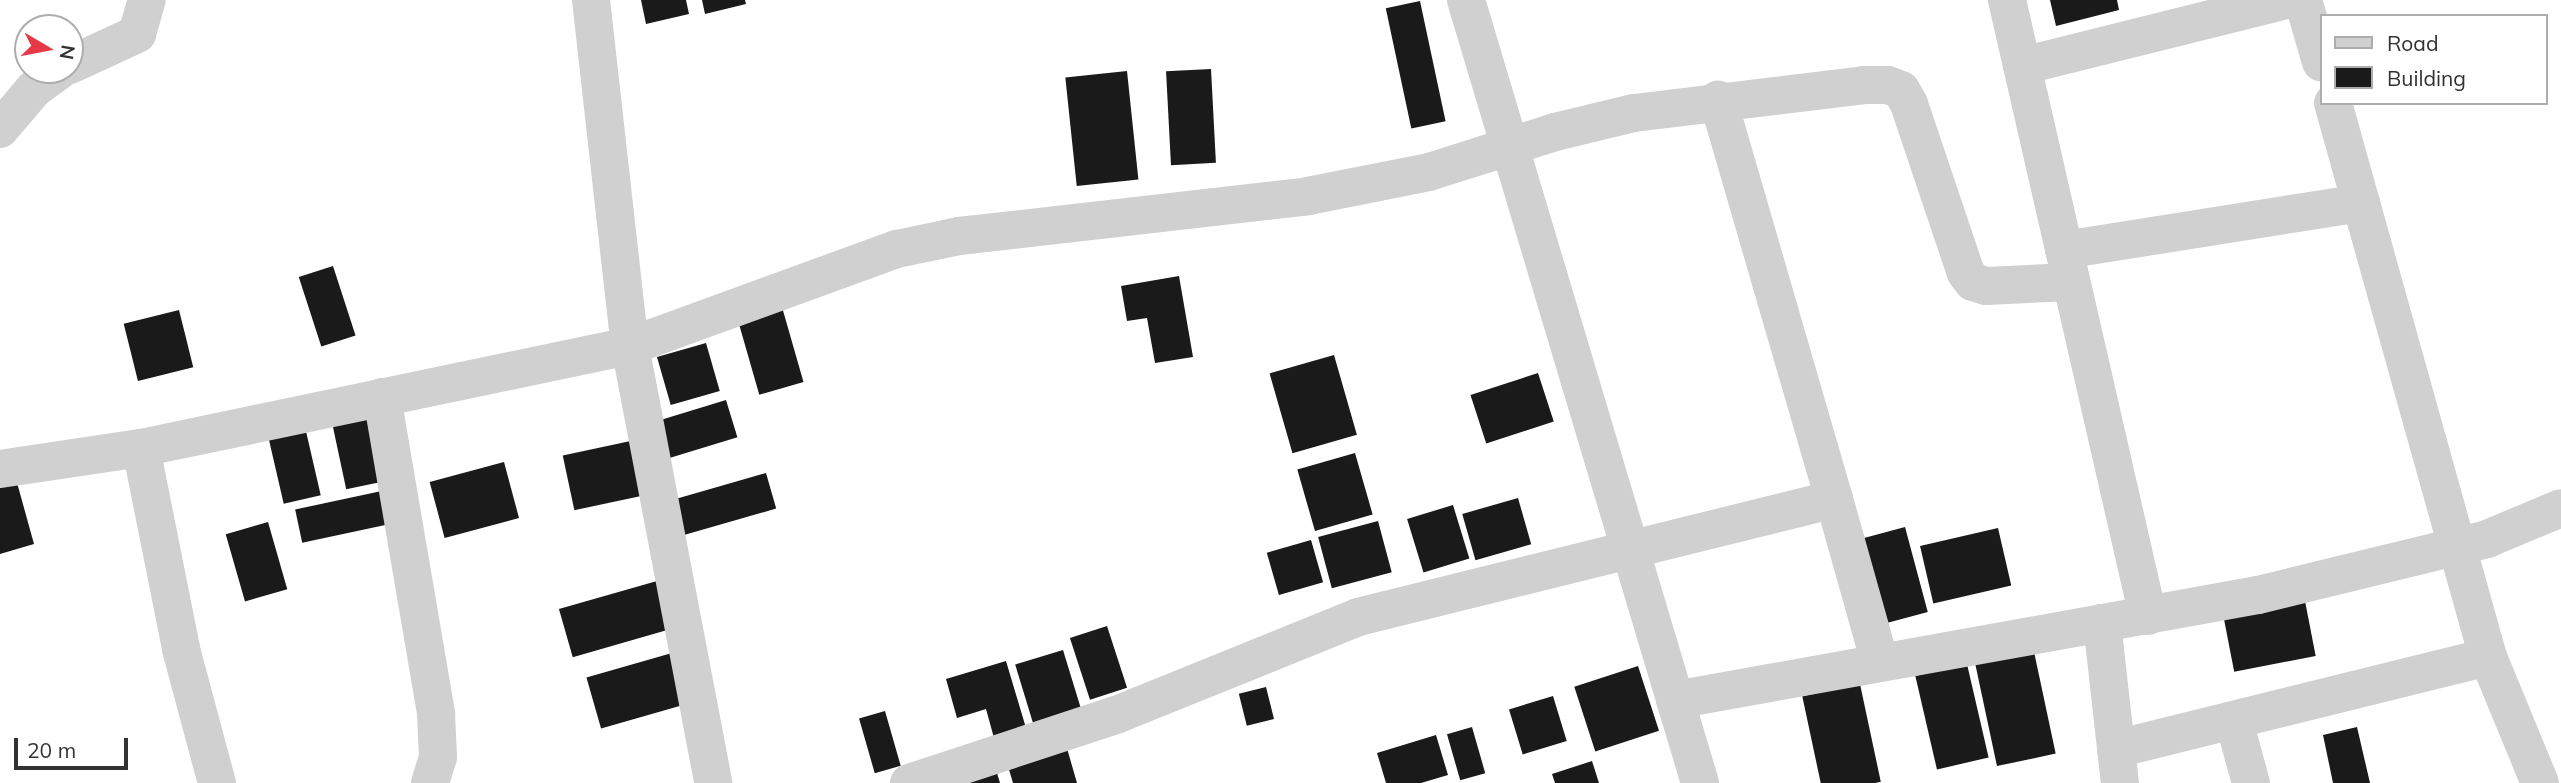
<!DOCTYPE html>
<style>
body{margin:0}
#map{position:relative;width:2561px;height:783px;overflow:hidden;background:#fff;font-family:Mulish,sans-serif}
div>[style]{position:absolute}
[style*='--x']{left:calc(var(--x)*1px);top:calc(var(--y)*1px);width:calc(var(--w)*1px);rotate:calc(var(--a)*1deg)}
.building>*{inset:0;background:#1a1a1a;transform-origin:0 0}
.minor>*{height:38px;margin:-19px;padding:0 19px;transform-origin:19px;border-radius:19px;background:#d0d0d0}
span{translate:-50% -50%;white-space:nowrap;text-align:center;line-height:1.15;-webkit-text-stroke:7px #fff;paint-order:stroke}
.legend{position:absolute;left:2320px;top:14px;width:228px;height:91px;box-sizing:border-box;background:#fff;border:2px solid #adadad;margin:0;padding:9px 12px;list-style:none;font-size:21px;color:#333}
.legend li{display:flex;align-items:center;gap:14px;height:35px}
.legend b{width:35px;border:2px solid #adadad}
.north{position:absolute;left:14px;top:14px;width:70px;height:70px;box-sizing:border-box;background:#fff;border:2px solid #adadad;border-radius:50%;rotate:100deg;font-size:19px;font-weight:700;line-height:28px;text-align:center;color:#333}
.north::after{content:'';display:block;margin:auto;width:24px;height:32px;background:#e63946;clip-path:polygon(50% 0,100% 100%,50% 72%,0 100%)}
.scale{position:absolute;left:14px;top:738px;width:114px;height:32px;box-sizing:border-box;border:4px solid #333;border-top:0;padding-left:9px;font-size:21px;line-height:24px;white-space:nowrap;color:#333;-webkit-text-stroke:5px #fff;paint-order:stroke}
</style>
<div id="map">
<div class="building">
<div style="clip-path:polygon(641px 0,686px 0,689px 14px,646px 24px)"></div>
<div style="clip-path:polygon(702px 0,745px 0,746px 4px,705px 14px)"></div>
<div style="clip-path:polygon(2050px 0,2117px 0,2119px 10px,2056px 26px)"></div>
<div style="left:1420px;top:1px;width:123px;height:35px;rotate:78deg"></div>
<div style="left:1211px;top:69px;width:94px;height:45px;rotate:87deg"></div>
<div style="left:1127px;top:71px;width:109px;height:62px;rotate:84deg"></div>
<div style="left:333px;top:266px;width:73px;height:36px;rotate:72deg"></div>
<div style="clip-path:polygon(1179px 276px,1193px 357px,1155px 363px,1147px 318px,1127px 321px,1121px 286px)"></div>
<div style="left:782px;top:307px;width:78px;height:46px;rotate:74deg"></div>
<div style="left:179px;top:310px;width:59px;height:57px;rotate:76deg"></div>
<div style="left:706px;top:343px;width:50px;height:51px;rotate:74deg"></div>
<div style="left:1334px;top:355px;width:83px;height:67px;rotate:74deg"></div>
<div style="left:1538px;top:373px;width:51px;height:71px;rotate:72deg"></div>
<div style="left:726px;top:400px;width:39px;height:71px;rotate:73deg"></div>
<div style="left:368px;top:409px;width:74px;height:38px;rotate:78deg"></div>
<div style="left:305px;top:427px;width:70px;height:38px;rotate:77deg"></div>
<div style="left:640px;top:439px;width:56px;height:79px;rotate:78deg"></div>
<div style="left:1355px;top:453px;width:64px;height:60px;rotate:74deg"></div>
<div style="left:504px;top:462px;width:58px;height:77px;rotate:75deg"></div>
<div style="left:766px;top:473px;width:37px;height:95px;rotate:74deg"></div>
<div style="clip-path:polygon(16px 479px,34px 544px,0 554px,0 484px)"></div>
<div style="left:391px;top:489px;width:34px;height:98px;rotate:78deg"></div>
<div style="left:1518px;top:498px;width:48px;height:58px;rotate:74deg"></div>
<div style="left:1453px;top:505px;width:56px;height:48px;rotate:73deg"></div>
<div style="left:1378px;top:521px;width:53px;height:62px;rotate:75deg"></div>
<div style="left:268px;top:522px;width:70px;height:44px;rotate:74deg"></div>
<div style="left:1905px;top:527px;width:88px;height:53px;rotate:75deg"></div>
<div style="left:1998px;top:528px;width:59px;height:80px;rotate:77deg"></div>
<div style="left:1311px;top:540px;width:44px;height:46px;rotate:74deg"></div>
<div style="left:657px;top:581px;width:50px;height:102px;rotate:74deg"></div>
<div style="left:2305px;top:601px;width:56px;height:83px;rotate:79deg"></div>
<div style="left:1107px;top:626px;width:65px;height:39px;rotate:72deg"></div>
<div style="left:2033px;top:647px;width:109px;height:60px;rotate:78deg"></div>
<div style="left:1063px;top:650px;width:62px;height:50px;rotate:73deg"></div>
<div style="left:672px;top:653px;width:53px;height:89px;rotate:74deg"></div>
<div style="clip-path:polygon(1006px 661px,1026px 728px,994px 738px,986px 709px,957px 718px,946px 679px)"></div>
<div style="left:1967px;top:664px;width:96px;height:53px;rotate:77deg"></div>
<div style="left:1638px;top:666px;width:68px;height:67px;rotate:72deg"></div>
<div style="left:1860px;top:684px;width:100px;height:59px;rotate:78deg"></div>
<div style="left:1266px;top:687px;width:33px;height:28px;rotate:76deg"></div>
<div style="left:1553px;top:696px;width:47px;height:46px;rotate:73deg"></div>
<div style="left:885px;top:711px;width:57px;height:27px;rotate:74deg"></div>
<div style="left:1472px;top:727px;width:48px;height:26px;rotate:74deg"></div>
<div style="clip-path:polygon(2357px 727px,2370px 783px,2333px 783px,2323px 735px)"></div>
<div style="clip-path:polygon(1436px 735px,1448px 775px,1421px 783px,1386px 783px,1377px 753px)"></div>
<div style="clip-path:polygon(1064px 738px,1077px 783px,1013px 783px,1005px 756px)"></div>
<div style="clip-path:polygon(1592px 761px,1599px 783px,1555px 783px,1552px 774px)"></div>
<div style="clip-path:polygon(994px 763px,1000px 783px,959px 783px)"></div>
</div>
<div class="minor">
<div style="--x:591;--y:0;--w:348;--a:83.6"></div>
<div style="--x:630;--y:346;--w:445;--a:79.2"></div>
<div style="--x:1466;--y:0;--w:817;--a:73.36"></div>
<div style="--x:2007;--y:0;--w:632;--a:77.11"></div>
<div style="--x:2303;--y:0;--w:65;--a:73.8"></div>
<div style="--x:70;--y:65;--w:74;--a:-24.8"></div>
<div style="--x:137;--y:34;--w:35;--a:-74"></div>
<div style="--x:2022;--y:66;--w:272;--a:-14"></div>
<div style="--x:2333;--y:103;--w:575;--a:74.37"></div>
<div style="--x:2488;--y:657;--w:136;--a:67.6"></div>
<div style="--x:0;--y:129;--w:52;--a:-49.6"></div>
<div style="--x:34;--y:89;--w:32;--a:-36"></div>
<div style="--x:2064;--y:250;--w:301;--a:-9"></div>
<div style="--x:382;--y:397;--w:322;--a:80.3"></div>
<div style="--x:436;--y:714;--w:43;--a:87.3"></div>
<div style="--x:438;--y:757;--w:27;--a:107"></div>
<div style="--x:141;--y:448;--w:205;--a:78.7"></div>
<div style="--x:181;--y:649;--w:139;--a:75"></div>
<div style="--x:0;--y:469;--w:143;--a:-8.5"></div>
<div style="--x:141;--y:448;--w:500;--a:-11.8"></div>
<div style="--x:630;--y:346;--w:284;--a:-20"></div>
<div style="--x:897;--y:249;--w:63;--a:-11.8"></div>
<div style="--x:959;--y:236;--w:351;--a:-6.5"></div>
<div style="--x:1308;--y:196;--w:123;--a:-11.2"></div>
<div style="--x:1429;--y:172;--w:132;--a:-17.6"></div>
<div style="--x:1555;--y:132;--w:81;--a:-13.5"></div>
<div style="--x:1634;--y:113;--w:232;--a:-6.9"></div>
<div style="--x:1864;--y:85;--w:24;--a:0"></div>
<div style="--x:1888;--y:85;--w:14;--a:21"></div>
<div style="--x:1901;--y:90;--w:16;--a:60"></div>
<div style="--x:1909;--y:104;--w:178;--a:71.4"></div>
<div style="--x:1966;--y:273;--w:11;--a:52"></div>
<div style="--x:1973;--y:282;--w:14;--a:17"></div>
<div style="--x:1986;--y:286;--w:85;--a:-2.7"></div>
<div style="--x:1834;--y:499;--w:170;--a:74.3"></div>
<div style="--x:2102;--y:623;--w:161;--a:83.6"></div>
<div style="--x:1675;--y:700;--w:592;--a:-10.21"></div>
<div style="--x:2258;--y:595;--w:236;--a:-13.7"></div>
<div style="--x:2487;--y:539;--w:80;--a:-22.7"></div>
<div style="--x:2234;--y:721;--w:64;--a:74.7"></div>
<div style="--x:2116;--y:749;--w:383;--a:-13.9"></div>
<div style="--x:909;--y:783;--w:218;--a:-18.2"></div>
<div style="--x:1116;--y:715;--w:261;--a:-22"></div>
<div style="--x:1358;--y:617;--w:490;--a:-13.9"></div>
<div style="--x:1834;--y:499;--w:416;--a:-106.2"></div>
</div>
<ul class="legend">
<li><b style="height:9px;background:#d0d0d0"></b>Road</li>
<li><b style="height:19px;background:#1a1a1a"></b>Building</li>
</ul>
<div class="north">N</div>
<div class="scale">20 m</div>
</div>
